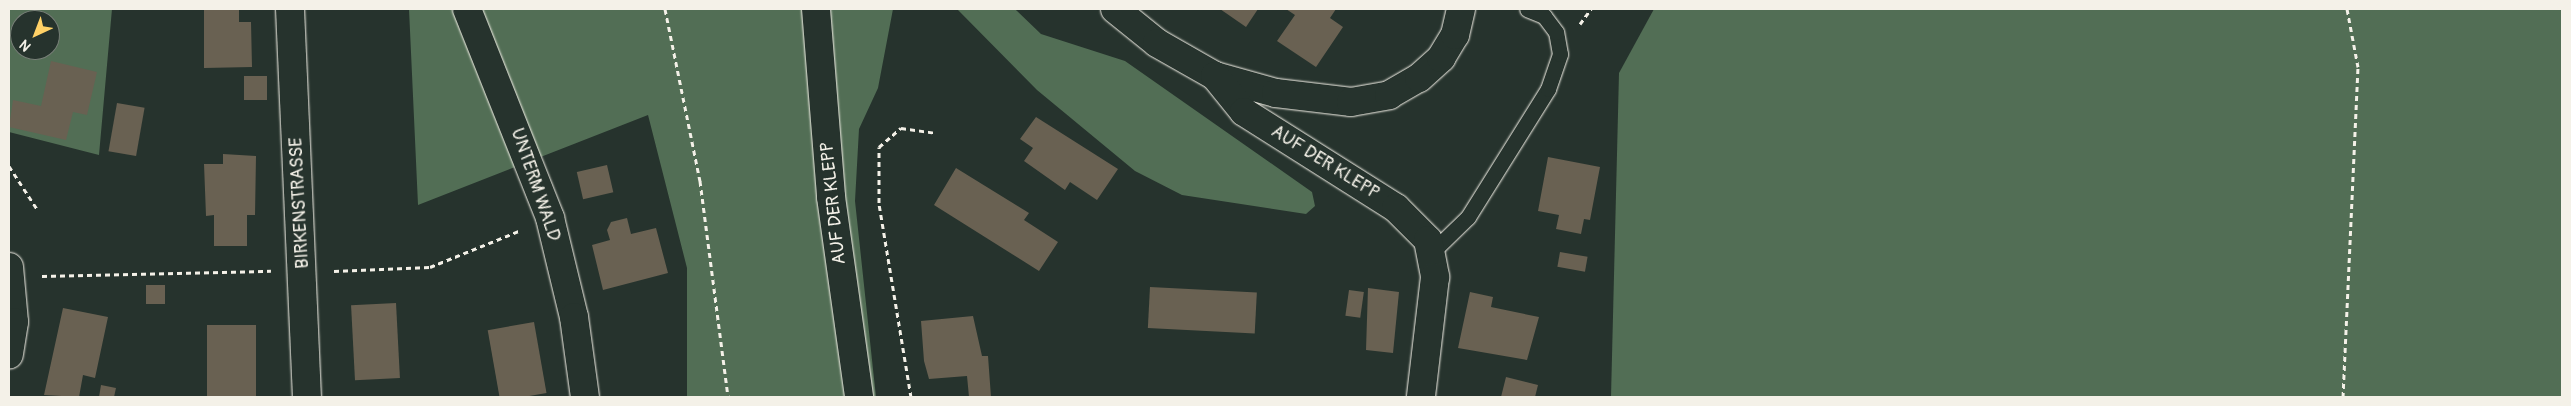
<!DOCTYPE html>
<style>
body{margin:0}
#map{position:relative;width:2571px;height:406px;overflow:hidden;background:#26332d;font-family:Pangolin,sans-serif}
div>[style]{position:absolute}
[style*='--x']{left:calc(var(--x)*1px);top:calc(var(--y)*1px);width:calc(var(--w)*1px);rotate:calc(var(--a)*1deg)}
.green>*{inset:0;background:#526e55}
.building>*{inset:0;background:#696152;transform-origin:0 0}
.path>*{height:3px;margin-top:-1.5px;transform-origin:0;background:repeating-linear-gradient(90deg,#f4f1e8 0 5px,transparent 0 9px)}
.roads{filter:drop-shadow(0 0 1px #f4f1e8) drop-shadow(0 0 1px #f4f1e8)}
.service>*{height:15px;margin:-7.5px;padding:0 7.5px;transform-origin:7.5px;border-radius:7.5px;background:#26332d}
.minor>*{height:28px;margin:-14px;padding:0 14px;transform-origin:14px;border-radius:14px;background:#26332d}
span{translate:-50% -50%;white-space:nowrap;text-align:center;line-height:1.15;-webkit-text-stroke:4px #26332d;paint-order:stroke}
.street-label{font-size:18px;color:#f4f1e8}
.frame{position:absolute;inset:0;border:10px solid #f4f1e8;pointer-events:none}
.north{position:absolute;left:10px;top:10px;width:50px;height:50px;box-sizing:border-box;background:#26332d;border:1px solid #787f78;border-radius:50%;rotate:223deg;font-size:14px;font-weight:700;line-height:20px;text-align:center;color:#f4f1e8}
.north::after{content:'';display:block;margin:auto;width:18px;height:22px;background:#ffd166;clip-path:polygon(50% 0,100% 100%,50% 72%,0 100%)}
</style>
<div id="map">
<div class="green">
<div style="clip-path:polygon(evenodd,9px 9px,112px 9px,99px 155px,9px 132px,9px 9px,20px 20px,50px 20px,50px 50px,20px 50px,20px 20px)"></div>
<div style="clip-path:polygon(409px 9px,893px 9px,878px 88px,859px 129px,855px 201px,876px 397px,687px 397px,687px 268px,648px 115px,418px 205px)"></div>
<div style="clip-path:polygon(957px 9px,1015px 9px,1041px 34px,1125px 61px,1312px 192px,1315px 206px,1306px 214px,1182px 195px,1135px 171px,1037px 90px)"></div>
<div style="clip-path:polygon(1654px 9px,2562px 9px,2562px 397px,1611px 397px,1619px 73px)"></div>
</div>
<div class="building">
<div style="clip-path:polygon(204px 9px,239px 9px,239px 22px,251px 22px,252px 67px,204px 68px)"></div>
<div style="clip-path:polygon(1220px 9px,1258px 9px,1246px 27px)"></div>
<div style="clip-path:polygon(1286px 9px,1336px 9px,1330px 18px,1343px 27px,1316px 67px,1277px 41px,1295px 15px)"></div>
<div style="clip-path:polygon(51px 61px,97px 72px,87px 115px,73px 112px,66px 140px,9px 127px,13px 100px,41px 106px)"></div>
<div style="left:244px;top:76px;width:23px;height:24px"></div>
<div style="left:117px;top:103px;width:28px;height:49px;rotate:10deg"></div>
<div style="clip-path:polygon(1036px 117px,1118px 169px,1097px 200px,1070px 182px,1065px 190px,1024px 161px,1033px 148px,1020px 139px)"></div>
<div style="clip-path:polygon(223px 154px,256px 156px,255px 215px,247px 215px,247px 246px,214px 246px,214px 215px,206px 216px,204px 164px,223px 164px)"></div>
<div style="clip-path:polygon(1548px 157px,1600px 167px,1590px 220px,1584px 219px,1581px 234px,1556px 229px,1559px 215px,1538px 211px)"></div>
<div style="left:607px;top:165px;width:28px;height:31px;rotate:77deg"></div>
<div style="clip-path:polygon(956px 168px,1029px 213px,1024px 220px,1058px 242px,1039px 271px,934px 205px)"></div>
<div style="clip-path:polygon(627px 218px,631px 234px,656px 228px,668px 273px,603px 290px,592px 245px,610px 240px,607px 230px,611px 222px)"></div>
<div style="left:1560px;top:252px;width:28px;height:15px;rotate:10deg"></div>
<div style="left:146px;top:285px;width:19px;height:19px"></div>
<div style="left:1150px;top:287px;width:107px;height:41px;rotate:3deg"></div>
<div style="clip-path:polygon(1368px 288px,1399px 292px,1393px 353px,1366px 350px)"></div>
<div style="left:1349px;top:290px;width:15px;height:26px;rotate:8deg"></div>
<div style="clip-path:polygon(1470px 292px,1493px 297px,1491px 307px,1539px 317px,1527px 360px,1458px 348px)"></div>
<div style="left:396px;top:303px;width:75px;height:45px;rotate:87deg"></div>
<div style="clip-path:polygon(63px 308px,108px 317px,95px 378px,83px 375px,79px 397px,44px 395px)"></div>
<div style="clip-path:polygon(973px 316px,982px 356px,988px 356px,991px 397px,969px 397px,967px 376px,929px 379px,924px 361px,921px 321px)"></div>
<div style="left:534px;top:322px;width:72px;height:47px;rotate:80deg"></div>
<div style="left:207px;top:325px;width:49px;height:72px"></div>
<div style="clip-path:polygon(1506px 377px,1538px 385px,1535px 397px,1501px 397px)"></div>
<div style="clip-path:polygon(101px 385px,116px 388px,114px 397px,99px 397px)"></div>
</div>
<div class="path">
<div style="--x:665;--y:9;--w:176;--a:78.5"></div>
<div style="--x:700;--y:181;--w:218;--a:82.6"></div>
<div style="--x:1580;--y:24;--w:19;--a:-54"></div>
<div style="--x:9;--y:166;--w:51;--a:56.9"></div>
<div style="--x:334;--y:271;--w:96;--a:-2.4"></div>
<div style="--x:430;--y:267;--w:98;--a:-22.1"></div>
<div style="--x:42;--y:276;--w:229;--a:-1.3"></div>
<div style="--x:911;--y:397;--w:197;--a:-99.4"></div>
<div style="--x:879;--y:203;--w:56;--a:-90"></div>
<div style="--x:879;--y:147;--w:29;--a:-41"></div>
<div style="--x:901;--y:128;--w:35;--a:8"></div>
<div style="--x:2343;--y:397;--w:330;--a:-87.4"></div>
<div style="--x:2358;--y:67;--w:59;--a:-100.7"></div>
</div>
<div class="roads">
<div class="service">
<div style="--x:1433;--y:251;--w:49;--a:-44.2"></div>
<div style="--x:1468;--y:217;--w:151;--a:-58"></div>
<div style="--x:1548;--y:89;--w:37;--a:-71"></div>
<div style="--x:1560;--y:54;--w:22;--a:-100"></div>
<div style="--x:1556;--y:32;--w:20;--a:-127"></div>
<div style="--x:1544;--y:16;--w:18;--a:-158"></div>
</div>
<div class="minor">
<div style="--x:290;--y:9;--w:388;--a:87.5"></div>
<div style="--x:467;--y:9;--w:225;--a:68.3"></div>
<div style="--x:550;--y:218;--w:102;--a:76.4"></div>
<div style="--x:574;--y:317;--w:81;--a:82.2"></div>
<div style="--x:816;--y:9;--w:189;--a:85.4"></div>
<div style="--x:831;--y:197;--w:202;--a:82"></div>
<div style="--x:1115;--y:9;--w:54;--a:39"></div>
<div style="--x:1157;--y:43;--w:67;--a:29.6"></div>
<div style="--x:1215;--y:76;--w:63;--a:15.6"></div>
<div style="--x:1276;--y:93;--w:76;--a:6.8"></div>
<div style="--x:1351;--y:102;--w:39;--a:-10"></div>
<div style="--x:1389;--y:95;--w:34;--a:-30"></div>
<div style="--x:1419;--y:78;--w:30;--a:-42"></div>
<div style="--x:1441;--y:58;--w:27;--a:-59"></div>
<div style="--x:1455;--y:35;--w:27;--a:-77"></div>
<div style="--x:1215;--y:76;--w:46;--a:51.1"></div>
<div style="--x:1244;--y:112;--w:180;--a:32.3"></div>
<div style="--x:1396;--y:208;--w:45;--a:45"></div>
<div style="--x:1428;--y:240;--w:38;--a:79"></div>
<div style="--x:1435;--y:277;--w:121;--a:96.7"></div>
<div style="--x:9;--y:267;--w:55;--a:84.8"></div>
<div style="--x:14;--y:322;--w:33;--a:99"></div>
</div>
</div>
<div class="street-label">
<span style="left:1325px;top:163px;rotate:32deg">AUF DER KLEPP</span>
<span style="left:535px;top:185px;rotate:71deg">UNTERM WALD</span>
<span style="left:300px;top:203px;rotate:-93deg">BIRKENSTRASSE</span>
<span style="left:834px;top:203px;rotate:-96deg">AUF DER KLEPP</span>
</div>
<div class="frame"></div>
<div class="north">N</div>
</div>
